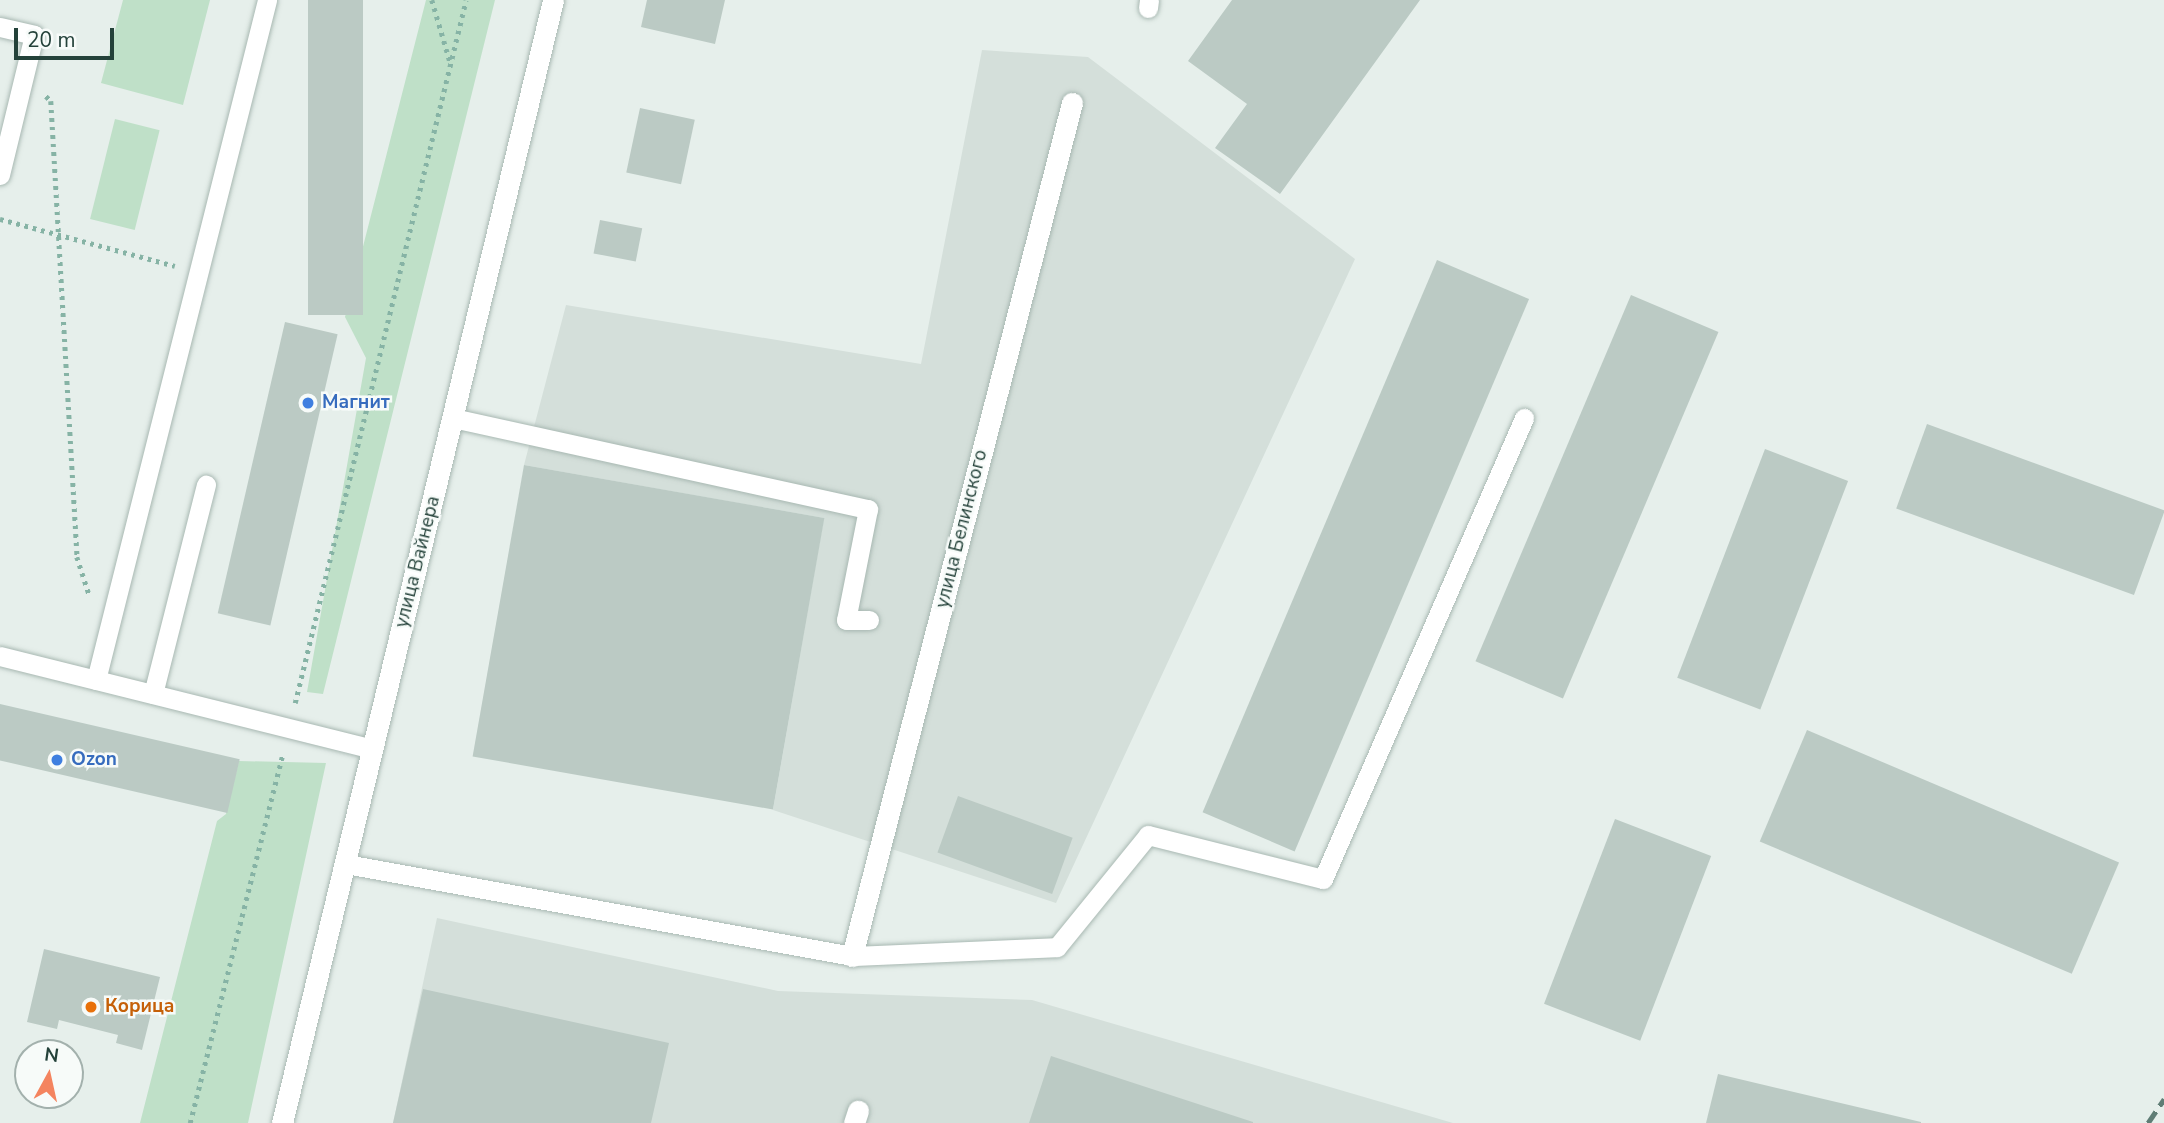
<!DOCTYPE html>
<meta charset="utf-8">
<style>
body{margin:0}
#map{position:relative;width:2164px;height:1123px;overflow:hidden;background:#e6efeb;font-family:"Nunito Sans",sans-serif}
div>[style]{position:absolute}
[style*='--x']{left:calc(var(--x)*1px);top:calc(var(--y)*1px);width:calc(var(--w)*1px);rotate:calc(var(--a)*1deg)}
.built>*{inset:0;background:#d4dfda}
.green>*{inset:0;background:#bfe0c8;transform-origin:0 0}
.building>*{inset:0;background:#bbcac4;transform-origin:0 0}
.path>*{height:4.5px;margin-top:-2.25px;transform-origin:0;background:repeating-linear-gradient(90deg,#86b3a5 0 3.5px,transparent 0 8.5px)}
.roads{filter:drop-shadow(0 0 2px #a8b8b2) drop-shadow(0 0 2px #a8b8b2)}
.service>*{height:19px;margin:-9.5px;padding:0 9.5px;transform-origin:9.5px;border-radius:9.5px;background:#fff}
.minor>*{height:21px;margin:-10.5px;padding:0 10.5px;transform-origin:10.5px;border-radius:10.5px;background:#fff}
.secondary>*{height:21px;margin:-10.5px;padding:0 10.5px;transform-origin:10.5px;border-radius:10.5px;background:#fff}
.rail>*{height:5px;margin-top:-2.5px;transform-origin:0;background:repeating-linear-gradient(90deg,#5f7d75 0 14px,transparent 0 21px)}
.dots>*{width:19px;height:19px;translate:-50% -50%;box-sizing:border-box;border:4px solid #f7fbf9;border-radius:50%}
span{translate:-50% -50%;white-space:nowrap;text-align:center;line-height:1.15;-webkit-text-stroke:5px #f7fbf9;paint-order:stroke}
.shop-label{font-size:19px;color:#366cbe;font-weight:700}
.left{translate:0 -50%;text-align:left}
.street-label{font-size:19px;color:#24423a}
.food-label{font-size:19px;color:#c56008;font-weight:700}
.north{position:absolute;left:14px;top:1039px;width:70px;height:70px;box-sizing:border-box;background:#f7fbf9;border:2px solid #a3b1ad;border-radius:50%;rotate:8deg;font-size:19px;font-weight:700;line-height:28px;text-align:center;color:#24423a}
.north::after{content:'';display:block;margin:auto;width:24px;height:32px;background:#f4845f;clip-path:polygon(50% 0,100% 100%,50% 72%,0 100%)}
.scale{position:absolute;left:14px;top:28px;width:100px;height:32px;box-sizing:border-box;border:4px solid #24423a;border-top:0;padding-left:9px;font-size:21px;line-height:24px;white-space:nowrap;color:#24423a;-webkit-text-stroke:5px #f7fbf9;paint-order:stroke}
</style>
<div id="map">
<div class="built">
<div style="clip-path:polygon(982px 50px,1088px 57px,1355px 259px,1056px 903px,773px 810px,824px 518px,524px 465px,566px 305px,921px 364px)"></div>
<div style="clip-path:polygon(437px 918px,778px 991px,1032px 1000px,1453px 1123px,393px 1123px)"></div>
</div>
<div class="green">
<div style="clip-path:polygon(123px 0,210px 0,183px 105px,101px 83px)"></div>
<div style="clip-path:polygon(426px 0,495px 0,323px 694px,307px 692px,366px 358px,345px 317px)"></div>
<div style="left:115px;top:119px;width:46px;height:103px;rotate:14deg"></div>
<div style="clip-path:polygon(239px 761px,326px 763px,248px 1123px,140px 1123px,217px 821px,226px 814px)"></div>
</div>
<div class="building">
<div style="left:308px;top:0;width:55px;height:315px"></div>
<div style="clip-path:polygon(647px 0,725px 0,715px 44px,641px 27px)"></div>
<div style="clip-path:polygon(1232px 0,1420px 0,1280px 194px,1215px 148px,1247px 104px,1188px 61px)"></div>
<div style="left:640px;top:108px;width:56px;height:66px;rotate:12deg"></div>
<div style="left:600px;top:220px;width:43px;height:34px;rotate:11deg"></div>
<div style="left:1437px;top:260px;width:100px;height:600px;rotate:23deg"></div>
<div style="left:1631px;top:295px;width:95px;height:398px;rotate:23deg"></div>
<div style="left:285px;top:322px;width:54px;height:299px;rotate:13deg"></div>
<div style="left:1927px;top:424px;width:253px;height:90px;rotate:20deg"></div>
<div style="left:1765px;top:449px;width:89px;height:245px;rotate:21deg"></div>
<div style="left:524px;top:465px;width:305px;height:296px;rotate:10deg"></div>
<div style="left:0;top:704px;width:246px;height:55px;rotate:13deg"></div>
<div style="left:1807px;top:730px;width:339px;height:121px;rotate:23deg"></div>
<div style="left:958px;top:796px;width:122px;height:60px;rotate:20deg"></div>
<div style="left:1615px;top:819px;width:103px;height:198px;rotate:21deg"></div>
<div style="clip-path:polygon(44px 949px,160px 977px,142px 1050px,116px 1043px,118px 1035px,59px 1020px,57px 1029px,27px 1022px)"></div>
<div style="clip-path:polygon(423px 989px,669px 1043px,651px 1123px,393px 1123px)"></div>
<div style="clip-path:polygon(1051px 1056px,1253px 1122px,1253px 1123px,1029px 1123px)"></div>
<div style="clip-path:polygon(1718px 1074px,1921px 1122px,1921px 1123px,1706px 1123px)"></div>
</div>
<div class="path">
<div style="--x:432;--y:0;--w:68;--a:73.7"></div>
<div style="--x:46;--y:96;--w:7;--a:45"></div>
<div style="--x:51;--y:101;--w:457;--a:86.7"></div>
<div style="--x:77;--y:557;--w:42;--a:72"></div>
<div style="--x:0;--y:219;--w:181;--a:15"></div>
<div style="--x:295;--y:703;--w:723;--a:-76.33"></div>
<div style="--x:190;--y:1123;--w:382;--a:-75.9"></div>
</div>
<div class="roads">
<div class="service">
<div style="--x:1148;--y:8;--w:8;--a:-83"></div>
<div style="--x:0;--y:27;--w:35;--a:13"></div>
<div style="--x:34;--y:35;--w:144;--a:103.7"></div>
<div style="--x:453;--y:418;--w:425;--a:12.4"></div>
<div style="--x:868;--y:509;--w:113;--a:101.2"></div>
<div style="--x:846;--y:620;--w:23;--a:0"></div>
<div style="--x:0;--y:656;--w:384;--a:14"></div>
<div style="--x:96;--y:680;--w:701;--a:-75.88"></div>
<div style="--x:153;--y:694;--w:216;--a:-75.8"></div>
<div style="--x:346;--y:864;--w:514;--a:10.3"></div>
<div style="--x:852;--y:956;--w:205;--a:-2.5"></div>
<div style="--x:1057;--y:947;--w:144;--a:-50.9"></div>
<div style="--x:1148;--y:835;--w:180;--a:14.1"></div>
<div style="--x:1323;--y:879;--w:503;--a:-66.44"></div>
</div>
<div class="minor">
<div style="--x:852;--y:956;--w:881;--a:-75.54"></div>
<div style="--x:854;--y:1123;--w:13;--a:-72"></div>
</div>
<div class="secondary">
<div style="--x:282;--y:1123;--w:1155;--a:-76.43"></div>
</div>
</div>
<div class="rail">
<div style="--x:2148;--y:1123;--w:29;--a:-56"></div>
</div>
<div class="dots">
<div style="left:308px;top:403px;background:#3f7fe0"></div>
<div style="left:57px;top:760px;background:#3f7fe0"></div>
<div style="left:91px;top:1007px;background:#e8710a"></div>
</div>
<div class="shop-label">
<span class="left" style="left:322px;top:403px">Магнит</span>
<span class="left" style="left:71px;top:760px">Ozon</span>
</div>
<div class="street-label">
<span style="left:962px;top:529px;rotate:-76deg">улица Белинского</span>
<span style="left:418px;top:562px;rotate:-76deg">улица Вайнера</span>
</div>
<div class="food-label">
<span class="left" style="left:105px;top:1007px">Корица</span>
</div>
<div class="north">N</div>
<div class="scale">20 m</div>
</div>
